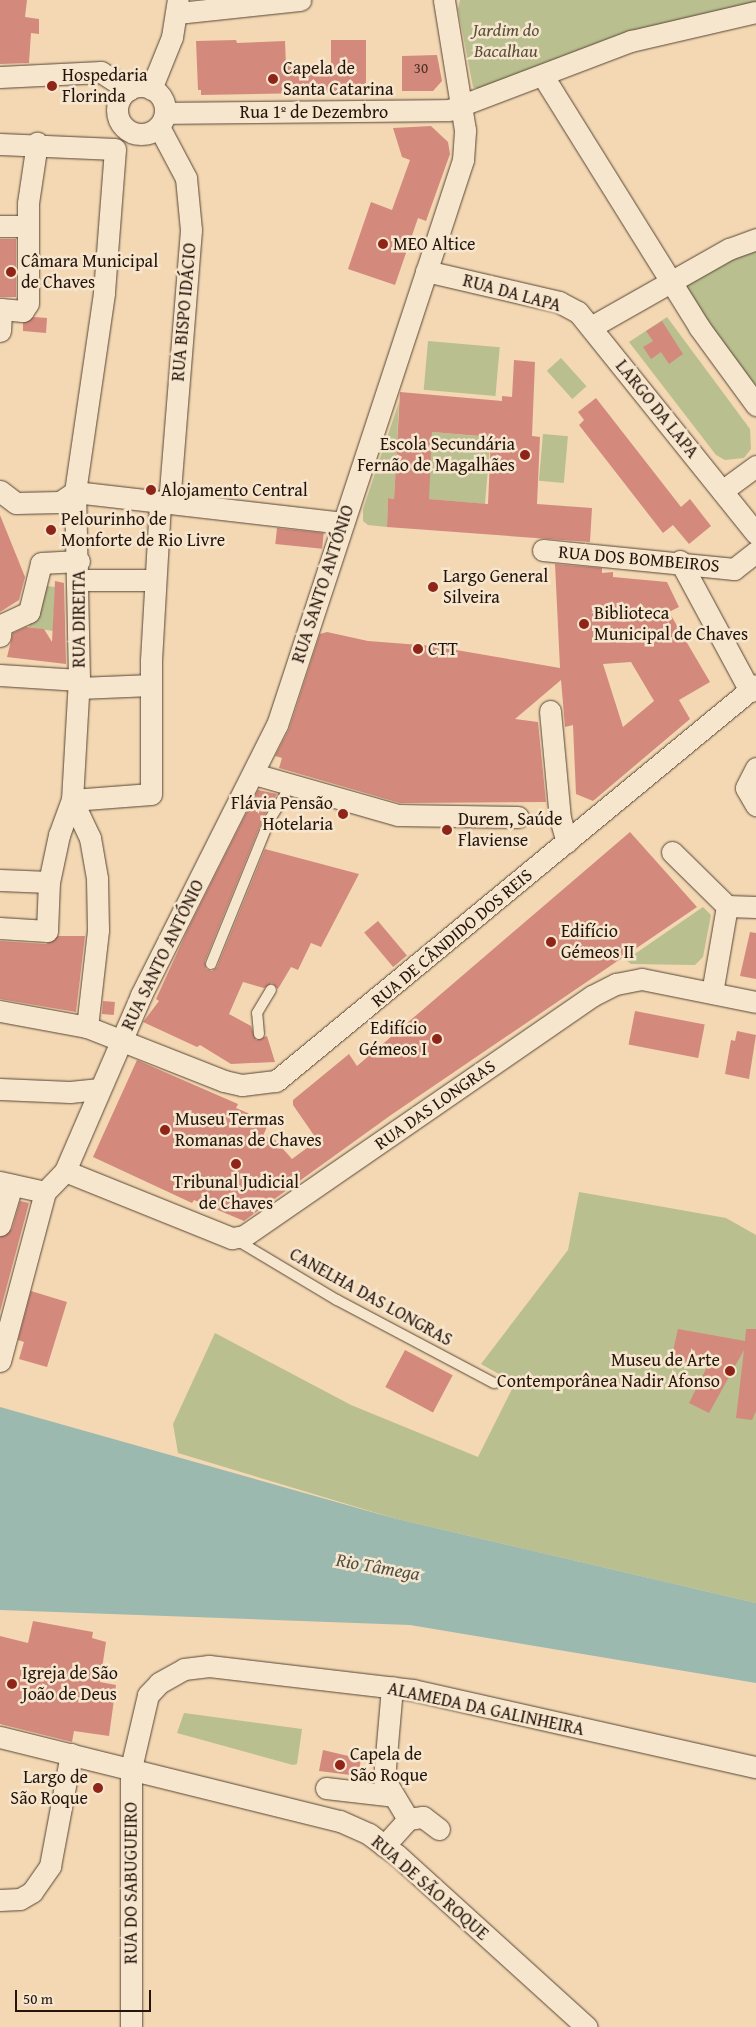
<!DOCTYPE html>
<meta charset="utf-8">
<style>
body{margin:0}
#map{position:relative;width:756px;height:2027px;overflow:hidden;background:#f3d8b3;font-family:"Gentium Book Plus",serif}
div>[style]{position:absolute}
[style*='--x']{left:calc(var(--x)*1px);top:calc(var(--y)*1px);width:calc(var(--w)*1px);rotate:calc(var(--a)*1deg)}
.green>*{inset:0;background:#b9bf8e;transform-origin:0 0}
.water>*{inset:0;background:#9bb9af}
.building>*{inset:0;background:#d38a7d;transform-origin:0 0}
.roads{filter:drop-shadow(0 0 1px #584535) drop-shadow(0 0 1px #584535)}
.lane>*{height:10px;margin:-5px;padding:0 5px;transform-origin:5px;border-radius:5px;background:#f7e6ce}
.street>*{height:21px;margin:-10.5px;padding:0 10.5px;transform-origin:10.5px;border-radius:10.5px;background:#f7e6ce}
.street>.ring{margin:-10.5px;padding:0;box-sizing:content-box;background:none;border:21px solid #f7e6ce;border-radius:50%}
.dots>*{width:14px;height:14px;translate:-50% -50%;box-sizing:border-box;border:2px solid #f7e6ce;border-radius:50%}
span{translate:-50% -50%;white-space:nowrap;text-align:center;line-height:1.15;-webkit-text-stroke:5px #f7e6ce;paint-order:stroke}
.number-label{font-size:15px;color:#503228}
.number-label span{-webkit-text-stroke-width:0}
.park-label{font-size:18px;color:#585039;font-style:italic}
.poi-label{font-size:18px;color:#24140b}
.left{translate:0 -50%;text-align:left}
.right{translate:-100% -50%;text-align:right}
.street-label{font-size:18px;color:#24140b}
.water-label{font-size:19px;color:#4e4e44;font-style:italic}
.scale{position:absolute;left:15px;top:1990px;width:136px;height:22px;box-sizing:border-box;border:2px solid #24140b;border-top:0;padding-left:6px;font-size:15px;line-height:18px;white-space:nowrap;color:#24140b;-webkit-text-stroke:4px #f7e6ce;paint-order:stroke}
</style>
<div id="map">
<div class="green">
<div style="clip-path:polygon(460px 0,756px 0,756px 6px,492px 94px,473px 87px,458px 9px)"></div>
<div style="clip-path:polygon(756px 240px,756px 397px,672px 280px)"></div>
<div style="clip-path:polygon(667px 317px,750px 429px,751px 449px,744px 458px,725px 460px,716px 455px,629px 342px)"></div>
<div style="left:428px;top:341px;width:72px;height:49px;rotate:5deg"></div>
<div style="left:561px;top:358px;width:38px;height:19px;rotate:48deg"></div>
<div style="clip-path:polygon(399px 402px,394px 499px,388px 498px,387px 527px,368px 525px,363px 521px,363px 509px)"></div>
<div style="left:432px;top:432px;width:59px;height:67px;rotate:5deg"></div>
<div style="left:543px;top:434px;width:25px;height:47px;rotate:5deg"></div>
<div style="clip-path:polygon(39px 585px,55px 587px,53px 631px,29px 627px)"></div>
<div style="clip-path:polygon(703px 907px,711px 915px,703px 957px,695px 965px,631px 964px,626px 960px)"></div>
<div style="clip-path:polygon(579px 1192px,726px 1218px,756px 1235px,756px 1603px,393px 1518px,178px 1453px,173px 1424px,215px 1333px,351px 1405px,478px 1457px,515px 1383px,481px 1364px,568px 1250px)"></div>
<div style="clip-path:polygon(184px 1713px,302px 1729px,297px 1764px,293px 1765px,177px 1733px)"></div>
</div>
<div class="water">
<div style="clip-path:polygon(0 1407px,393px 1518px,756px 1603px,756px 1683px,410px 1625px,0 1610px)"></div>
</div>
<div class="building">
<div style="clip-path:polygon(0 0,27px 0,25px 17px,39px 19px,39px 34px,31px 33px,29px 63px,0 64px)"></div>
<div style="clip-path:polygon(236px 40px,237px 43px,285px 41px,286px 66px,331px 66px,331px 40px,366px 40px,366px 92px,201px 95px,201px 90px,198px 90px,196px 41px)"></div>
<div style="clip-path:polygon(437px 55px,442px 81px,433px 91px,402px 91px,402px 56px)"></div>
<div style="clip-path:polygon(431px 126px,448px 142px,450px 154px,426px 221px,418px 218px,395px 285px,348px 269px,371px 202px,392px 210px,410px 160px,402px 157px,393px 128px)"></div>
<div style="left:0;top:239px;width:16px;height:58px"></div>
<div style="clip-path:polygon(34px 317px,47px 318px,46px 333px,23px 331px,23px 323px)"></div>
<div style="clip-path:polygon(662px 321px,683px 354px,669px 364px,661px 352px,651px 359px,643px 347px,653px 341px,646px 331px)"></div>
<div style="clip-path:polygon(evenodd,514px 360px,535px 362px,532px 436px,540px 437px,537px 504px,592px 508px,590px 542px,387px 527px,388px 498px,394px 499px,400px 392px,502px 401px,502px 396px,512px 397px,514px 360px,432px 432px,491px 437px,488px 504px,429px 499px,432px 432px)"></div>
<div style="clip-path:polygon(596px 398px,681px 507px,690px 499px,711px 526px,689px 544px,673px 525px,663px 533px,579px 425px,584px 420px,578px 412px)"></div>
<div style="clip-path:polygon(0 515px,25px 577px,19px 600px,0 612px)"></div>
<div style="left:277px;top:528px;width:47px;height:16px;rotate:6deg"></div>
<div style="clip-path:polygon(evenodd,555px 564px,602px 568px,602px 573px,613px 572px,613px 577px,667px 582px,679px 607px,669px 612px,710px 682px,679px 700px,690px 719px,593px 801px,576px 794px,573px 725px,565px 727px,561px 680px,515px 719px,538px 722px,546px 802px,400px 803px,279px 768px,282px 758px,275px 756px,289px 729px,320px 634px,327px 632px,368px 641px,433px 646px,560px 668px,555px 564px,631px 662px,654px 701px,623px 727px,603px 664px,631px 662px)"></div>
<div style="clip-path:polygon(55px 581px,64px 583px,66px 664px,7px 657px,13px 633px,26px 627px,44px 629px,52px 642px)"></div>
<div style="clip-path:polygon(258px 790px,277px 794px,264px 816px,205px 961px,206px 969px,212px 971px,217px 967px,265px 849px,359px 874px,321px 947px,311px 943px,298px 970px,291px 967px,278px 989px,272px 983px,264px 988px,243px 982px,229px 1014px,251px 1026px,256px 1040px,267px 1036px,275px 1062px,231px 1064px,200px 1045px,197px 1047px,143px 1022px,159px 1001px,156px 999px,188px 929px)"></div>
<div style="clip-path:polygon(630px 832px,697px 907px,391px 1115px,244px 1221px,194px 1200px,192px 1203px,93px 1157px,137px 1060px,238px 1104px,236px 1108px,269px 1122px,263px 1136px,275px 1140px,292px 1159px,315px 1142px,320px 1144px,293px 1105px,293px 1100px,349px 1054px,357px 1066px)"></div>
<div style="left:378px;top:921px;width:45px;height:18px;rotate:50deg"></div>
<div style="clip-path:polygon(750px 932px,756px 933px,756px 979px,740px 976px)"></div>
<div style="clip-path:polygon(58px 936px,85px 936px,76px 1012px,0 999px,0 941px,46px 944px)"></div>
<div style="left:103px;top:1001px;width:12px;height:13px;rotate:5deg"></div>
<div style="left:635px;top:1011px;width:71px;height:34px;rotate:11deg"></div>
<div style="clip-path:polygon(737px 1031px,756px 1035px,749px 1079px,725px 1074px,731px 1040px,735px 1041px)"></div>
<div style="clip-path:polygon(20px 1201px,29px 1203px,0 1312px,0 1237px,12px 1229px)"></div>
<div style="clip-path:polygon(31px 1291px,67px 1302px,47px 1367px,19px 1359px,24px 1342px,18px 1340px)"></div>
<div style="clip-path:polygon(678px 1329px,745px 1341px,746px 1329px,756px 1329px,756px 1411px,752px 1420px,736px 1418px,744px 1350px,709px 1413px,689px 1403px,708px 1365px,671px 1359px)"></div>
<div style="left:405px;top:1350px;width:54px;height:42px;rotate:28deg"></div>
<div style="clip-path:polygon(33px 1621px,93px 1632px,92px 1638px,106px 1642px,100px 1682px,116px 1685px,109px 1736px,74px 1731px,72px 1742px,0 1724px,0 1636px,28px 1643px)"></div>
<div style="clip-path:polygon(323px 1750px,361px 1759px,358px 1776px,319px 1771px)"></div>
</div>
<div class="roads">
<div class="lane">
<div style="--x:211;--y:964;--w:157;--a:-67.9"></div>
<div style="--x:270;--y:819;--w:28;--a:-58"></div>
<div style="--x:259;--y:1034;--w:21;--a:-95"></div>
<div style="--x:257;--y:1013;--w:27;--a:-59"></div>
<div style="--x:235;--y:1239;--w:119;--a:30.9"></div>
<div style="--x:337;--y:1300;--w:178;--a:27.9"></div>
</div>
<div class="street">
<div style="--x:178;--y:13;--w:123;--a:-6.1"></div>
<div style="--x:543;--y:76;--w:296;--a:58.1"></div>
<div style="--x:699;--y:327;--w:97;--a:53.8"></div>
<div style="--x:0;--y:77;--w:101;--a:-2.8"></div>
<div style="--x:101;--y:72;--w:33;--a:33"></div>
<div class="ring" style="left:117px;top:86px;width:27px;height:27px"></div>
<div style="--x:151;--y:89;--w:56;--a:-68"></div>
<div style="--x:172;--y:37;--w:37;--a:-81"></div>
<div style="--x:165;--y:113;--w:284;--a:-0.6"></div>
<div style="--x:449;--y:110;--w:195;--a:-20.8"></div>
<div style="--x:631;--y:41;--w:128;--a:-13.1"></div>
<div style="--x:159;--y:127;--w:58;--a:62.1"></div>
<div style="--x:186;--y:178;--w:52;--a:84.5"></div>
<div style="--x:191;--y:230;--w:274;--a:94.6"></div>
<div style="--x:0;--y:144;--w:115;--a:2.5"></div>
<div style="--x:0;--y:226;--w:28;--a:0"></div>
<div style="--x:426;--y:271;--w:137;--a:13.1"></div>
<div style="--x:559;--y:302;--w:21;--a:28"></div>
<div style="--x:578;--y:312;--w:284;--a:51.2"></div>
<div style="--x:591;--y:327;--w:159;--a:-29.5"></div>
<div style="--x:729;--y:249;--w:29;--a:-20"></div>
<div style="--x:0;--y:331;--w:22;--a:-87"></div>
<div style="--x:1;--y:309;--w:22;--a:5"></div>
<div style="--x:23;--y:311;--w:9;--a:-58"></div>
<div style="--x:28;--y:303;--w:100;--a:-90"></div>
<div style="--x:28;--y:203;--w:61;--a:-81.5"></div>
<div style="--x:0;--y:491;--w:20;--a:37"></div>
<div style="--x:16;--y:503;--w:44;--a:-1.3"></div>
<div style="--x:60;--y:502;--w:18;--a:-34"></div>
<div style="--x:75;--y:492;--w:270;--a:6.6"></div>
<div style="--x:722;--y:491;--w:42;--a:-36.3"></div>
<div style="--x:543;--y:550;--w:192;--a:5.7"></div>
<div style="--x:734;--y:569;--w:28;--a:-38"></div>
<div style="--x:680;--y:561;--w:148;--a:61.7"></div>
<div style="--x:79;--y:580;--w:76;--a:0"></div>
<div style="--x:0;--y:636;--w:11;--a:-85"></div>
<div style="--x:1;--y:625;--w:31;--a:-25"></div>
<div style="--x:29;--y:612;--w:50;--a:-76.2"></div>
<div style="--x:41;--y:563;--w:38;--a:-3"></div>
<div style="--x:0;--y:675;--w:79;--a:3.6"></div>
<div style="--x:79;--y:688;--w:72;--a:-2.4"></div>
<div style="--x:550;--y:711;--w:107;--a:84.7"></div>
<div style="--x:560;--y:818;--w:25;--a:74"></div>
<div style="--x:756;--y:768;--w:22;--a:117"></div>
<div style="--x:746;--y:788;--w:20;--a:60"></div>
<div style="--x:254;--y:774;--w:150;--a:15.9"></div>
<div style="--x:398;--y:815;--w:120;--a:1"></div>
<div style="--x:672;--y:852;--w:77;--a:44.5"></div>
<div style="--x:727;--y:906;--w:88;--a:99.8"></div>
<div style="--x:0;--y:880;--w:49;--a:2.3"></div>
<div style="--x:727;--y:906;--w:29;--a:2"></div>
<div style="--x:0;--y:928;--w:47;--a:3.7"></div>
<div style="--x:47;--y:931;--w:49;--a:-87.7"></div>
<div style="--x:49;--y:882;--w:48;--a:-78"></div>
<div style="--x:59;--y:835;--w:37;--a:-70"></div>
<div style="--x:72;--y:800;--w:79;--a:-4.3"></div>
<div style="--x:151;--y:794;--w:134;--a:-90"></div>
<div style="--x:151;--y:660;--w:158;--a:-86.7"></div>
<div style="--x:0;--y:1011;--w:88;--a:10.4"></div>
<div style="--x:87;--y:1027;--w:147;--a:21.5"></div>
<div style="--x:224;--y:1081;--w:18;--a:13"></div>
<div style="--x:242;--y:1085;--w:34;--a:-7"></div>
<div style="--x:276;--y:1081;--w:622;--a:-39.52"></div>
<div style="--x:87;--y:1027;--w:98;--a:-83.5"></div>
<div style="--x:98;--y:930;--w:52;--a:-91.1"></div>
<div style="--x:97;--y:878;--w:41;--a:-99.9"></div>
<div style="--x:90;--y:838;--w:42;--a:-115.3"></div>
<div style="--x:72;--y:800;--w:120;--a:-86.7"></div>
<div style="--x:79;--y:680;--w:188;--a:-91.2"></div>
<div style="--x:75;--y:492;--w:202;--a:-81.7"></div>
<div style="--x:104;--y:292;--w:143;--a:-85.6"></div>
<div style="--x:0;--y:1089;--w:70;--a:2.5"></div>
<div style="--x:70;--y:1092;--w:30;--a:-6"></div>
<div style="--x:65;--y:1171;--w:180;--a:21.9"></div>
<div style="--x:232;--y:1238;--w:12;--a:-9"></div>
<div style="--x:244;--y:1236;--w:423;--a:-34.6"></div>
<div style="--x:592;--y:996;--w:27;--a:-27"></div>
<div style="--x:616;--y:984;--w:26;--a:-11"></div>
<div style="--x:642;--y:979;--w:116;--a:11.4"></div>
<div style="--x:0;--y:1182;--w:46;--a:12.5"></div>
<div style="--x:0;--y:1225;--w:42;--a:-73.3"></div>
<div style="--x:0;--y:1361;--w:175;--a:-75.1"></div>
<div style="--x:45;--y:1192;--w:29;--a:-46"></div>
<div style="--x:65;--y:1171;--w:192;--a:-66.6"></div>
<div style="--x:141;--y:995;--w:302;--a:-63.3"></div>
<div style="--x:277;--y:725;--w:595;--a:-71.78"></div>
<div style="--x:463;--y:160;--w:30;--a:-86"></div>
<div style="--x:465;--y:130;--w:132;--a:-99.2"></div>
<div style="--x:0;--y:1737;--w:350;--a:13.9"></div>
<div style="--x:340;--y:1821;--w:32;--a:24"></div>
<div style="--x:369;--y:1834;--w:35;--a:37"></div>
<div style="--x:397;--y:1855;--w:256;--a:42.2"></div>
<div style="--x:326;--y:1788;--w:68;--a:6.7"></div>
<div style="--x:408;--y:1819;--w:15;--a:-8"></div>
<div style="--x:423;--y:1817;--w:20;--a:37"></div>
<div style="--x:384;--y:1846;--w:36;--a:-48"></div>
<div style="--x:408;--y:1819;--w:47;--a:-121"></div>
<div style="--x:384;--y:1779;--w:92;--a:-85"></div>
<div style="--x:0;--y:1900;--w:20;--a:-3"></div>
<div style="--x:20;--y:1899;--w:14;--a:-30"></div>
<div style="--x:32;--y:1892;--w:32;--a:-55"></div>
<div style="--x:50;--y:1866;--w:114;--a:-79.4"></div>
<div style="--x:131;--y:2027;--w:259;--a:-90"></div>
<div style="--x:131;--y:1768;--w:75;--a:-76.9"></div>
<div style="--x:148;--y:1695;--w:16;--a:-47"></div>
<div style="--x:159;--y:1683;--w:29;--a:-29"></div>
<div style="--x:184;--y:1669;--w:25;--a:-7"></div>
<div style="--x:209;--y:1666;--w:205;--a:6.7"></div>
<div style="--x:413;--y:1690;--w:352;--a:12.7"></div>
</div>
</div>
<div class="dots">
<div style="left:273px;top:79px;background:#8f2418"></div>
<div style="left:52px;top:86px;background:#8f2418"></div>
<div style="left:383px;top:244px;background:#8f2418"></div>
<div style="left:11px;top:272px;background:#8f2418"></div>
<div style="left:525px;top:455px;background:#8f2418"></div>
<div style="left:151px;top:490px;background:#8f2418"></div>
<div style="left:51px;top:530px;background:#8f2418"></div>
<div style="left:433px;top:587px;background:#8f2418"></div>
<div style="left:584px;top:624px;background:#8f2418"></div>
<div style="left:418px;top:649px;background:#8f2418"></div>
<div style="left:343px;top:814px;background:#8f2418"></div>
<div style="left:447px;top:830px;background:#8f2418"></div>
<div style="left:551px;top:942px;background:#8f2418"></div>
<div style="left:437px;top:1039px;background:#8f2418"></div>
<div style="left:165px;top:1130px;background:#8f2418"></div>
<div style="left:236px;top:1164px;background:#8f2418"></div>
<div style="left:730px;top:1371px;background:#8f2418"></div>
<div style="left:12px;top:1684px;background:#8f2418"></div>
<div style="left:340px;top:1765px;background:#8f2418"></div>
<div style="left:98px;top:1788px;background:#8f2418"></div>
</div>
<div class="number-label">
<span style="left:421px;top:68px">30</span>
</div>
<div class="park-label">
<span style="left:506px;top:41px">Jardim do<br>Bacalhau</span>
</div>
<div class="poi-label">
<span class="left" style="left:283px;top:79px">Capela de<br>Santa Catarina</span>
<span class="left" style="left:62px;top:86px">Hospedaria<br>Florinda</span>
<span class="left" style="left:393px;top:244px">MEO Altice</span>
<span class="left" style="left:21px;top:272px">Câmara Municipal<br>de Chaves</span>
<span class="right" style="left:515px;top:455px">Escola Secundária<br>Fernão de Magalhães</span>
<span class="left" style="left:161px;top:490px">Alojamento Central</span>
<span class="left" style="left:61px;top:530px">Pelourinho de<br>Monforte de Rio Livre</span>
<span class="left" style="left:443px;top:587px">Largo General<br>Silveira</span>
<span class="left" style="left:594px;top:624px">Biblioteca<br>Municipal de Chaves</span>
<span class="left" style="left:428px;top:649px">CTT</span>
<span class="right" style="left:333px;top:814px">Flávia Pensão<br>Hotelaria</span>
<span class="left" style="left:458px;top:830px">Durem, Saúde<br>Flaviense</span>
<span class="left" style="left:561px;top:942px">Edifício<br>Gémeos II</span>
<span class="right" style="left:427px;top:1039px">Edifício<br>Gémeos I</span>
<span class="left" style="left:175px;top:1130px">Museu Termas<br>Romanas de Chaves</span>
<span style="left:236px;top:1193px">Tribunal Judicial<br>de Chaves</span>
<span class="right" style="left:720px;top:1371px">Museu de Arte<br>Contemporânea Nadir Afonso</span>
<span class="left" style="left:22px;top:1684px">Igreja de São<br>João de Deus</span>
<span class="left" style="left:350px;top:1765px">Capela de<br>São Roque</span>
<span class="right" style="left:88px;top:1788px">Largo de<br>São Roque</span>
</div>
<div class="street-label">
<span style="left:314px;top:112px">Rua 1º de Dezembro</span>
<span style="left:512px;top:293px;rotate:15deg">RUA DA LAPA</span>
<span style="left:184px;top:312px;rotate:-85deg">RUA BISPO IDÁCIO</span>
<span style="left:657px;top:409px;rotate:51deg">LARGO DA LAPA</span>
<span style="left:639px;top:559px;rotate:5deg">RUA DOS BOMBEIROS</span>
<span style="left:323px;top:584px;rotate:-72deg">RUA SANTO ANTÓNIO</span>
<span style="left:79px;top:619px;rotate:-90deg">RUA DIREITA</span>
<span style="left:452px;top:938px;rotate:-40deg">RUA DE CÂNDIDO DOS REIS</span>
<span style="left:163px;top:955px;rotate:-64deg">RUA SANTO ANTÓNIO</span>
<span style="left:435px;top:1105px;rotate:-35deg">RUA DAS LONGRAS</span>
<span style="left:371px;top:1297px;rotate:29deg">CANELHA DAS LONGRAS</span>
<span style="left:486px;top:1709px;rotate:12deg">ALAMEDA DA GALINHEIRA</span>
<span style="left:131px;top:1883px;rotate:-90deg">RUA DO SABUGUEIRO</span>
<span style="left:430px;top:1888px;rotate:41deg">RUA DE SÃO ROQUE</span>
</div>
<div class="water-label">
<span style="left:378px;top:1567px;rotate:10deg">Rio Tâmega</span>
</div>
<div class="scale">50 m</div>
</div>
